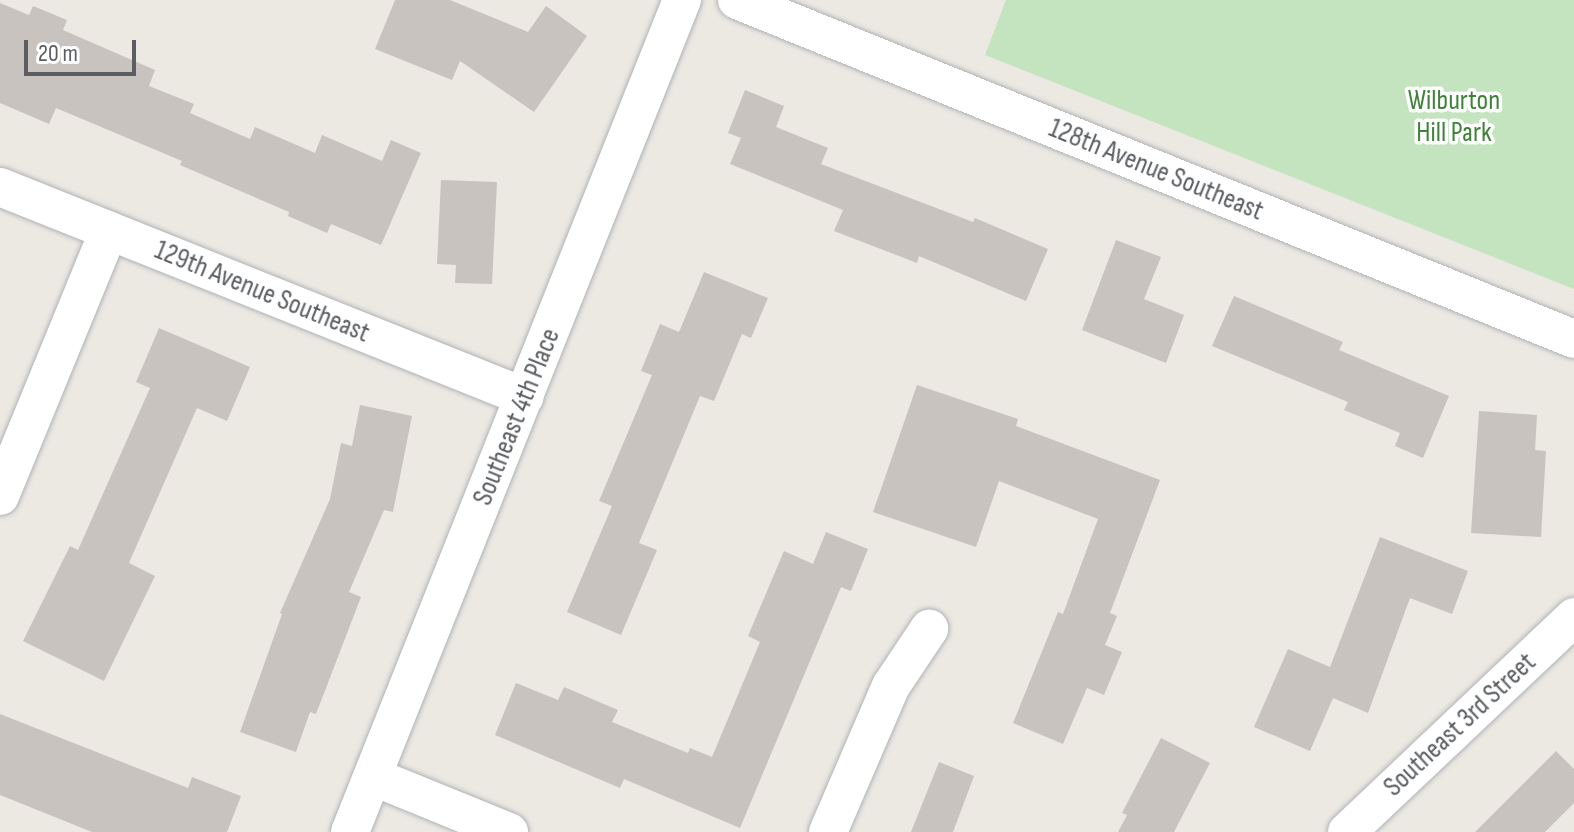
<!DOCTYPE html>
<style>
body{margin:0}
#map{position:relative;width:1574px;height:832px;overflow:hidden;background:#ece8e2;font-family:"Sofia Sans Condensed",sans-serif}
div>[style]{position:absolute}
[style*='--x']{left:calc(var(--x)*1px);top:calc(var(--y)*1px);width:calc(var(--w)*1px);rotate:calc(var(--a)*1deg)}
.green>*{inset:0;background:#c4e3bf}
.building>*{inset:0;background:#c8c3bf}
.roads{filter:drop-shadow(0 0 2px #afb3b7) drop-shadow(0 0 2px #afb3b7)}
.minor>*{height:38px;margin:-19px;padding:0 19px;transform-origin:19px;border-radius:19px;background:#fff}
span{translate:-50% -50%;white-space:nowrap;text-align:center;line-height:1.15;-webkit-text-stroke:7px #fff;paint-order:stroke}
.park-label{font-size:28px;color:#3f8239}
.street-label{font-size:28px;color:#5a5e62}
.scale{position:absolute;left:24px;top:40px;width:112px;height:36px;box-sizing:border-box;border:4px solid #5a5e62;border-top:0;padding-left:10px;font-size:24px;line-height:28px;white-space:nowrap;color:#5a5e62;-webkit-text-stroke:6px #fff;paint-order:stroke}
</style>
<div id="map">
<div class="green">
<div style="clip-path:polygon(1006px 0,1574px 0,1574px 289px,985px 55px)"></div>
</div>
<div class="building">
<div style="clip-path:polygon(395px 0,450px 0,528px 32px,546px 6px,587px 36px,534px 112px,460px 61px,452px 80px,375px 49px)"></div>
<div style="clip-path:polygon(0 3px,29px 15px,33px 6px,67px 20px,63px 30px,155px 70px,149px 86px,194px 104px,190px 113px,250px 139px,255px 127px,315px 153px,322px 135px,382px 161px,391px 140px,421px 153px,381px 245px,331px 224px,327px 233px,288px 216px,289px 212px,180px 165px,182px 161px,56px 108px,49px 124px,0 103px)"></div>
<div style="clip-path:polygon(745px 90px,784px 106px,776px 127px,828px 148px,821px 164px,973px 222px,975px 218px,1048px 249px,1026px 301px,919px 256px,917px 263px,834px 231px,843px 210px,730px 164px,741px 138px,728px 133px)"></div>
<div style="clip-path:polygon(441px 180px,497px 182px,492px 284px,455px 283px,456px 265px,437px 264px)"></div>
<div style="clip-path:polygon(1116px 240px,1161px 257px,1144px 299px,1184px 315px,1166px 363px,1082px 330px)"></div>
<div style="clip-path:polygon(704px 272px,768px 298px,751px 338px,742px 334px,714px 401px,700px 396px,639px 543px,657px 550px,621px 635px,567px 612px,612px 506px,599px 501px,652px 375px,641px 371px,660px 324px,679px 332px)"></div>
<div style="clip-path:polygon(1234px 296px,1343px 342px,1339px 350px,1449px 396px,1423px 458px,1395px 446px,1400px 433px,1344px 410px,1348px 402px,1212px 346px)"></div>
<div style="clip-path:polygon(159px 328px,250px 367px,227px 421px,197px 408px,129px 563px,155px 576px,104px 681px,23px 641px,70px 546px,78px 550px,150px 388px,136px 382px)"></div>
<div style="clip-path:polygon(917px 385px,1018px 419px,1016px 426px,1160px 480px,1110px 613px,1117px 616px,1105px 645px,1122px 652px,1104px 695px,1087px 688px,1063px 744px,1013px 723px,1058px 612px,1063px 614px,1098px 519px,999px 481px,976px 547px,873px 512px)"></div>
<div style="clip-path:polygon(360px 405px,412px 416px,393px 512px,384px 510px,349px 592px,361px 597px,316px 714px,310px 712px,296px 752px,240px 732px,282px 614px,280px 613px,330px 499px,341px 443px,352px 446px)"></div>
<div style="clip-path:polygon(1479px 411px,1537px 415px,1535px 450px,1546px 451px,1541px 537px,1471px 533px)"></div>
<div style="clip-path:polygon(826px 532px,868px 549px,851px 591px,841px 587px,740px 828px,624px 779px,620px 788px,495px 735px,516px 683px,558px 700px,564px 687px,618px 710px,612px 722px,688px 753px,690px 748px,712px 757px,760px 642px,748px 636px,784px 551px,813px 564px)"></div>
<div style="clip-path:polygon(1380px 537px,1468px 571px,1452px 614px,1410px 598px,1368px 713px,1333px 698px,1310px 751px,1254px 727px,1288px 649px,1330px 667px)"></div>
<div style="clip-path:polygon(0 714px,188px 788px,192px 777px,241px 796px,227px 832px,92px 832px,0 795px)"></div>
<div style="clip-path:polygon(1161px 738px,1210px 763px,1174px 832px,1118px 832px,1127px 815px,1122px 813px)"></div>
<div style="clip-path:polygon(1556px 751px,1574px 769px,1574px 803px,1545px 832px,1475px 832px)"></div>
<div style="clip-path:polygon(939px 762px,974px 776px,953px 832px,911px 832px)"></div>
</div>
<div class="roads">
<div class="minor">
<div style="--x:737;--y:0;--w:903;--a:22.05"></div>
<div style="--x:0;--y:187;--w:565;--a:21.8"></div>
<div style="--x:0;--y:496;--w:287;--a:-67.7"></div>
<div style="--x:374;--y:777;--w:146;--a:22.2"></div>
<div style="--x:350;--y:832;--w:896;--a:-68.25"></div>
<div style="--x:828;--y:832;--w:159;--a:-66.7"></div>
<div style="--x:891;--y:686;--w:69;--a:-56.3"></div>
<div style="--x:1347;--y:832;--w:313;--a:-43.4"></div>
</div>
</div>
<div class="park-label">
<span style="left:1454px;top:117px">Wilburton<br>Hill Park</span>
</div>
<div class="street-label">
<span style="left:1156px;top:170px;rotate:22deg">128th Avenue Southeast</span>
<span style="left:262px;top:292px;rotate:22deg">129th Avenue Southeast</span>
<span style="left:517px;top:417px;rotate:-68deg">Southeast 4th Place</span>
<span style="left:1460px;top:725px;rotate:-43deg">Southeast 3rd Street</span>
</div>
<div class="scale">20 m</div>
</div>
